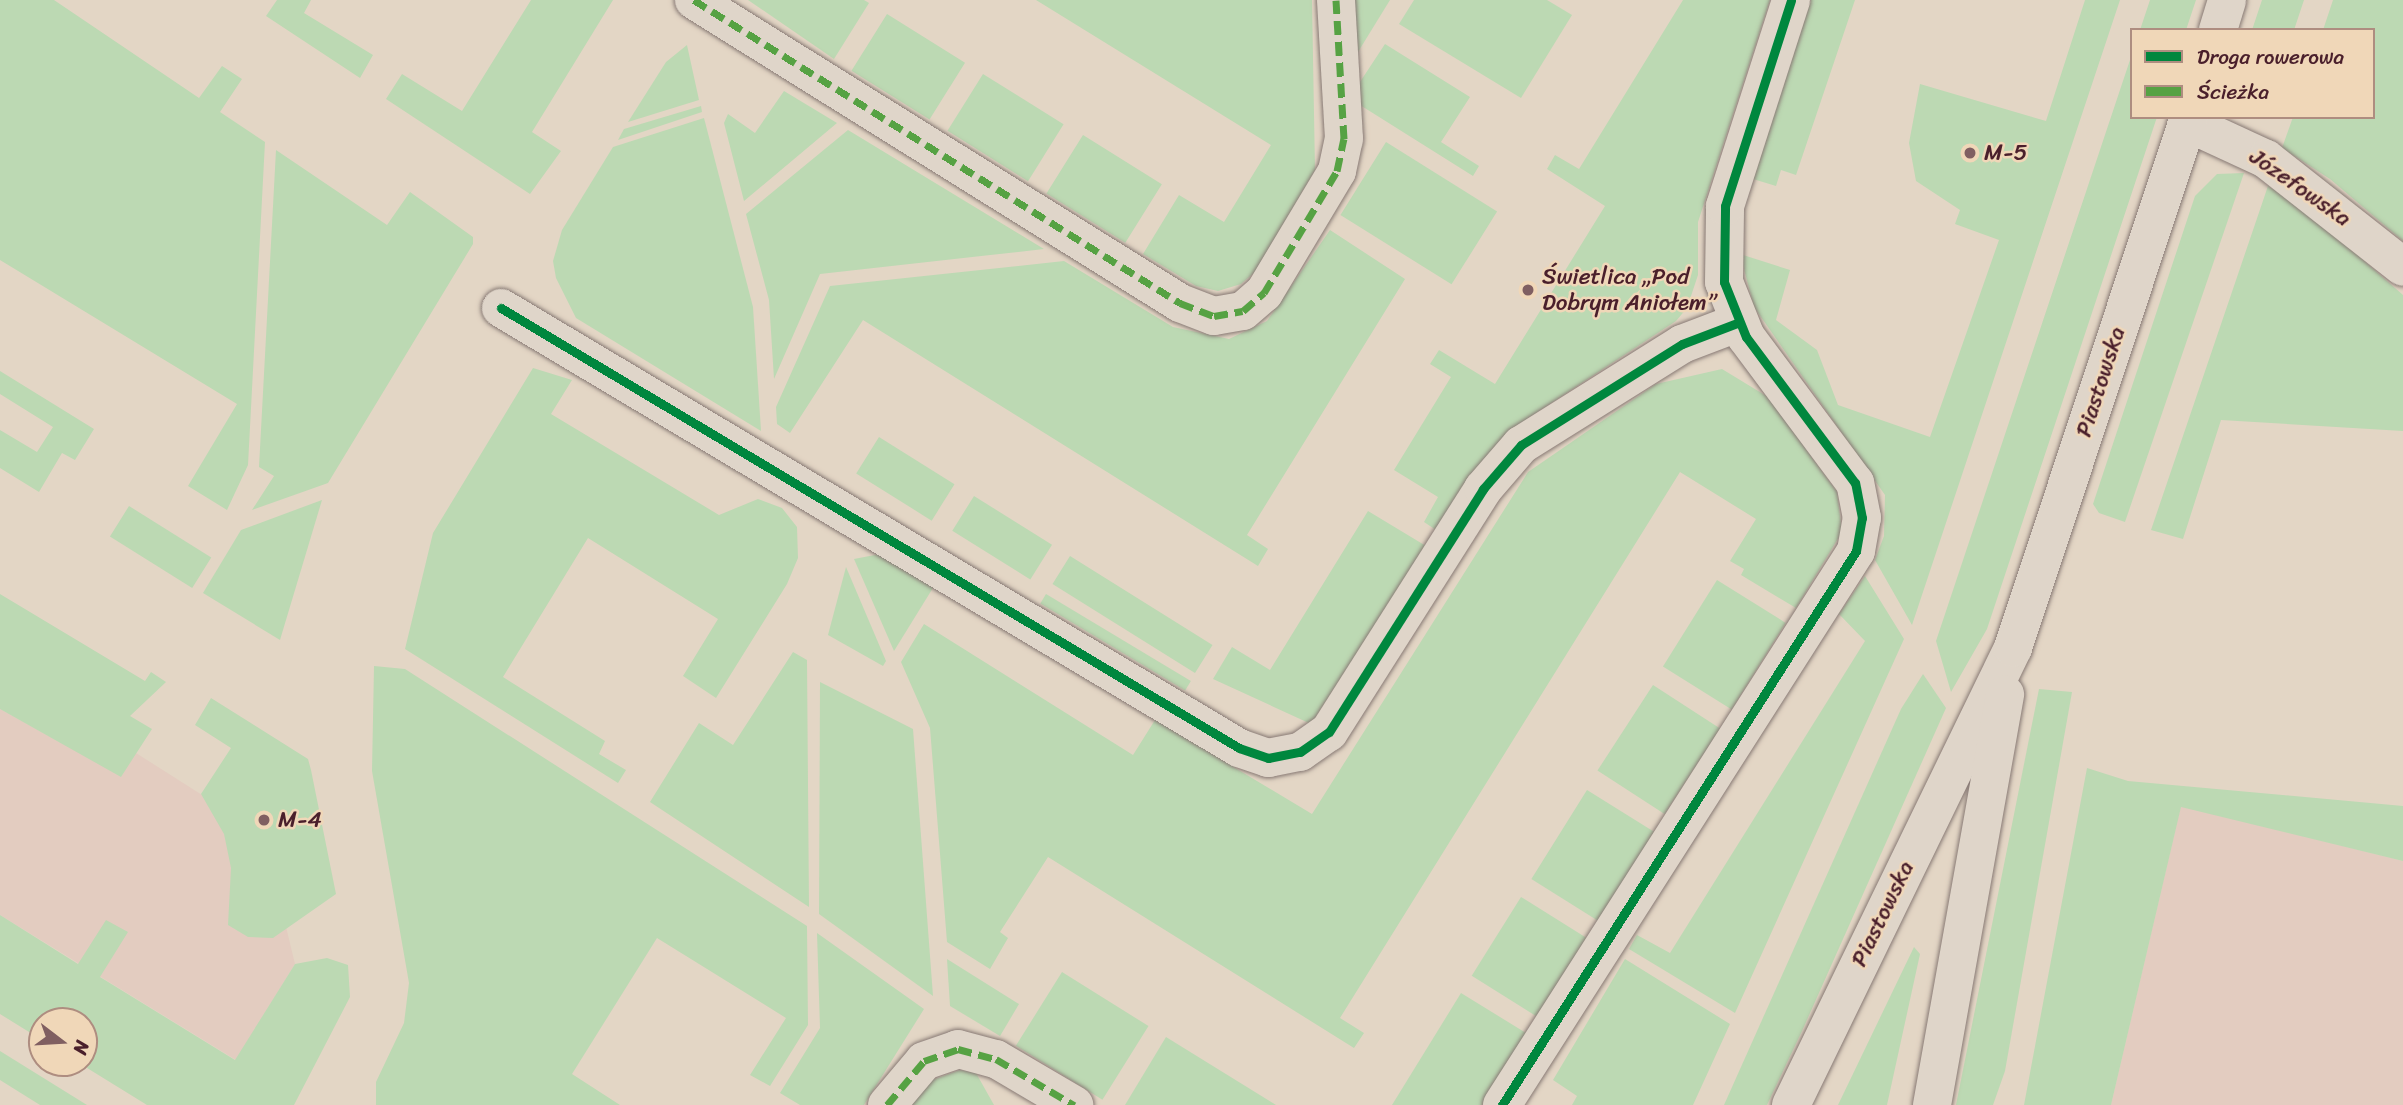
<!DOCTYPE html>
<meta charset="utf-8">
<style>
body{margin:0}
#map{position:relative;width:2403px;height:1105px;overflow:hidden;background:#e3d6c5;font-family:Sriracha,sans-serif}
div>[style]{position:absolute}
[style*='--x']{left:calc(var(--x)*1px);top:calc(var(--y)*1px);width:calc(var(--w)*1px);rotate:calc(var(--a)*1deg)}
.built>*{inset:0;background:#e3ccc0}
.green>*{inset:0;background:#bcd9b3;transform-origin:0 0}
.roads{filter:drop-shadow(0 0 2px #877974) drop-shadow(0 0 2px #877974)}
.minor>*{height:38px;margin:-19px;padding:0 19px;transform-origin:19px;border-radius:19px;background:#dfd5c9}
.quiet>*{height:7px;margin-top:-3.5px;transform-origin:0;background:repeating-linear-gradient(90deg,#56a243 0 14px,transparent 0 21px)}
.cycleway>*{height:9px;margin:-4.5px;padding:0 4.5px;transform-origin:4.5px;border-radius:4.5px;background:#00873e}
.dots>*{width:19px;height:19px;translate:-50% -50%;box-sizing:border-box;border:4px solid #f0d7b8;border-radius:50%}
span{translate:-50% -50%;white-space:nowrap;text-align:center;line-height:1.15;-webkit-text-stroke:5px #f0d7b8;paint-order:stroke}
.poi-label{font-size:23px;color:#4a1f2b}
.left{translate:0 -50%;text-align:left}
.street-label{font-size:23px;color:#4a1f2b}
.legend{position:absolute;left:2130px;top:28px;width:245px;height:91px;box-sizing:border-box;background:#f0d7b8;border:2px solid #ae8d80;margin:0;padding:9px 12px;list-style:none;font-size:21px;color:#4a1f2b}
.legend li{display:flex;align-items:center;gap:14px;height:35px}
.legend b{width:35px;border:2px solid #ae8d80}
.north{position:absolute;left:28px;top:1007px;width:70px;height:70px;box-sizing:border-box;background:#f0d7b8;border:2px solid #ae8d80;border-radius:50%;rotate:107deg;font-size:19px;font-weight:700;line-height:28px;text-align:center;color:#4a1f2b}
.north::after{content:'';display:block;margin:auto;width:24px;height:32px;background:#805f61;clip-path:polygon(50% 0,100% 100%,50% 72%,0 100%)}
</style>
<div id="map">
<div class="built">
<div style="clip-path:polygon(0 709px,121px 776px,136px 753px,221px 807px,268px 852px,295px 964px,236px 1060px,0 915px)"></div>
<div style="clip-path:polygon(2181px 806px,2403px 861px,2403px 1105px,2111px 1105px)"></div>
</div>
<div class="green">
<div style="clip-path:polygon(0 0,54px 0,199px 98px,222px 66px,242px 79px,220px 112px,265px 142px,248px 465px,227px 510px,188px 486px,237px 404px,0 260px)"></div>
<div style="clip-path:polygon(277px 0,311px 0,304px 13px,373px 55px,360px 78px,266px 16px)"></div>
<div style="clip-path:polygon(531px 0,613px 0,532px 132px,561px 151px,530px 194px,386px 99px,402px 74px,462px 111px)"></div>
<div style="clip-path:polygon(748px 0,864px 0,869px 3px,834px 59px)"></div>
<div style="clip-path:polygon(1036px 0,1312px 0,1315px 170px,1255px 272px,1241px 284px,1218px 291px,1196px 286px,1143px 254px,1179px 195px,1224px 222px,1271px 145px)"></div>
<div style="clip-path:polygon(1354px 0,1390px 0,1358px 52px)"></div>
<div style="clip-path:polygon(1414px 0,1547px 0,1572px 15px,1521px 98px,1399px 24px)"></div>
<div style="clip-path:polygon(1683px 0,1770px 0,1698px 222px,1698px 275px,1687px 308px,1676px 321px,1512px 429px,1436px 530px,1424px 522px,1438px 497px,1394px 470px,1451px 377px,1430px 364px,1439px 350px,1495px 384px,1605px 206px,1547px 169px,1555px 155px,1579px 169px)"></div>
<div style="clip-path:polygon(1811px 0,1855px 0,1796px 175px,1781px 170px,1776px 186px,1753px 179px)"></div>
<div style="clip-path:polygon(2085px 0,2120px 0,1912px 625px,1875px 560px,1884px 536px,1885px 495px,1754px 307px,1740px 254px,1790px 270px,1776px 320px,1817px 350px,1838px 405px,1930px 437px,1999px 240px,1955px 224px,1960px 210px,1916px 181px,1909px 143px,1920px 84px,2046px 121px)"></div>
<div style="clip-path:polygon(2150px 0,2196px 0,2186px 30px,2140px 30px)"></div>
<div style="clip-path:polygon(2262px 0,2304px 0,2294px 30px,2252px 30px)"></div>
<div style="clip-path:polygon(2333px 0,2403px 0,2403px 241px,2330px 179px,2282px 148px,2293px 117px,2373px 117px,2373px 30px,2323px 30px)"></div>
<div style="left:887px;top:14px;width:92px;height:67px;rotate:32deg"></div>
<div style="clip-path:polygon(1385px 44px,1470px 97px,1441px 142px,1479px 166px,1473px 176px,1360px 105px,1358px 85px)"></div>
<div style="clip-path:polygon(687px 45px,699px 100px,628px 122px,666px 62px)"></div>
<div style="clip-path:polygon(2132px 54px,2132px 117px,2157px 117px,1987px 629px,1951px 692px,1936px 641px)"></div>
<div style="left:983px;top:74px;width:95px;height:67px;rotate:32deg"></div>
<div style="clip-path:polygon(784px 91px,837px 123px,744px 201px,724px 123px,728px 114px,755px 133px)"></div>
<div style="clip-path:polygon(701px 106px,702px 112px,618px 140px,624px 129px)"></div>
<div style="clip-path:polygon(704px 118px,753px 307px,761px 431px,576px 318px,556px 278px,553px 261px,562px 230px,613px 147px)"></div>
<div style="clip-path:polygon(848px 130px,1044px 249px,820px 274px,774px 379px,769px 300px,746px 214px)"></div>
<div style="left:1083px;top:135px;width:93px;height:69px;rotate:32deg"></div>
<div style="left:1386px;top:142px;width:131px;height:86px;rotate:32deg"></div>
<div style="clip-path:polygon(276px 150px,387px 225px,410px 192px,473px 237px,473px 244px,328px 483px,252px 510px,274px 476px,259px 467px)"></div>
<div style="clip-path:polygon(2244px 173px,2125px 522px,2099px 513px,2093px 504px,2195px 196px,2217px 174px)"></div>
<div style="clip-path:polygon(2268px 186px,2307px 211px,2403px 295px,2403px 431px,2221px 420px,2183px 539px,2151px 530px)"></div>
<div style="clip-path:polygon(1330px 230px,1405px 279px,1247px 535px,1268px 549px,1258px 566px,863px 320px,790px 433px,777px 424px,776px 407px,830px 286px,1064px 261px,1173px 327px,1229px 339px,1267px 321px)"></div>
<div style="clip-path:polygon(533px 368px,572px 380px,551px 414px,719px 515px,758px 499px,782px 508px,797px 527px,798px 558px,787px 584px,716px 698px,683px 676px,718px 619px,588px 538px,503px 677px,605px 741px,599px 754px,626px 770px,618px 783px,405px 649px,433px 533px)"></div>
<div style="clip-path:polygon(1722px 369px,1768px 397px,1837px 492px,1842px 532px,1796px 608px,1741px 575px,1744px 569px,1730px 561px,1756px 519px,1680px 472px,1340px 1018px,1364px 1033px,1354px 1048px,1048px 857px,1000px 932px,1008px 938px,990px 969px,947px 942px,930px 728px,901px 662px,924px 624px,1133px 755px,1155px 720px,1312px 814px,1528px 472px,1656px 384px)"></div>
<div style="clip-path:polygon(0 371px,94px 429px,75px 460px,62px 453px,39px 492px,0 468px,0 430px,37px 452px,53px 427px,0 394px)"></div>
<div style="left:879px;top:437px;width:89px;height:43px;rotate:32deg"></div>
<div style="left:974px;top:496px;width:92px;height:41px;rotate:32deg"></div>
<div style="clip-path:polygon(322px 500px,280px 640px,203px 593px,241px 530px)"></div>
<div style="left:129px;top:506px;width:97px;height:36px;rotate:32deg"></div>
<div style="clip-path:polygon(1368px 511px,1426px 546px,1311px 724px,1213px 679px,1232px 647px,1270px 670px)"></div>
<div style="clip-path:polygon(880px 554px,936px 583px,894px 651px,854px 559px)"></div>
<div style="left:1070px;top:556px;width:168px;height:33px;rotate:32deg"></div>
<div style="clip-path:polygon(846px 567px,886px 661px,883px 666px,828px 635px)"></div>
<div style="clip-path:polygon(1865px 576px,1904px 639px,1735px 1013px,1629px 949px,1637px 935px,1670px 953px,1865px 641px,1839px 614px)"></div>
<div style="left:1717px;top:580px;width:81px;height:102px;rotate:32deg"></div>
<div style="clip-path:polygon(0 594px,145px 681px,151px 672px,166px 682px,130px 716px,152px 729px,121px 777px,0 709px)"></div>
<div style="left:1046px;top:594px;width:169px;height:11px;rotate:31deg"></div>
<div style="clip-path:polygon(793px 652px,807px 660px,809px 907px,650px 802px,699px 723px,733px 745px)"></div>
<div style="clip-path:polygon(374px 666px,405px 669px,807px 926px,808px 1025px,770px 1086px,750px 1075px,786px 1018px,657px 938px,572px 1074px,620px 1105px,376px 1105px,376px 1082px,404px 1023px,409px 983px,372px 771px)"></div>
<div style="clip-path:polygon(1923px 674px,1946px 708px,1802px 1031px,1767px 1105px,1724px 1105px,1901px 709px)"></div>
<div style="clip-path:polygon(820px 682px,913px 729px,933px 996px,819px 914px)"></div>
<div style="left:1653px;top:685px;width:80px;height:102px;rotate:33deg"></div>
<div style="clip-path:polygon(2039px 689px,2072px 692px,2005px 1071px,1993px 1105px,1956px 1105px)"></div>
<div style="clip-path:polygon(211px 698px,308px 759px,311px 770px,336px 894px,273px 938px,248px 937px,228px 925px,231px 868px,224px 834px,201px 794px,231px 748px,195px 725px)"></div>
<div style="clip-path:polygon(2087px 768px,2128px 781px,2403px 806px,2403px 861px,2181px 807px,2111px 1105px,2024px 1105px)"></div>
<div style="left:1587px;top:790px;width:79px;height:105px;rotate:32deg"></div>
<div style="left:1521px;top:897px;width:77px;height:93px;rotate:32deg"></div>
<div style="clip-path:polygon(0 915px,78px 964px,106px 920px,128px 932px,100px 977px,235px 1060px,295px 964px,327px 958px,348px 965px,350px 997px,294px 1105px,147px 1105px,79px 1063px,84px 1021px,42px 1021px,42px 1040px,0 1014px)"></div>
<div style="clip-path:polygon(817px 933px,924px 1009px,864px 1105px,800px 1105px,780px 1093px,820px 1028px)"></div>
<div style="clip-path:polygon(1914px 947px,1920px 954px,1887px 1105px,1838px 1105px)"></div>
<div style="clip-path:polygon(947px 959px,1019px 1004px,1000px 1036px,950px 1006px)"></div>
<div style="clip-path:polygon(1625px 959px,1730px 1024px,1693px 1105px,1572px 1105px,1577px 1096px,1553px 1080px)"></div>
<div style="left:1062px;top:972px;width:102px;height:87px;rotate:32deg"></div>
<div style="clip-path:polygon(1461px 993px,1526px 1033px,1482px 1105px,1392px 1105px)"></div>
<div style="clip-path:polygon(1166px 1037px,1276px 1105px,1125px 1105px)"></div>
<div style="clip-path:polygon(0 1051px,87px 1105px,40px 1105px,0 1080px)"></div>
<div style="clip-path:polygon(960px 1070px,976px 1073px,994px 1105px,908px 1105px,927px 1082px)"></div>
</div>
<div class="roads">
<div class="minor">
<div style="--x:694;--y:0;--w:573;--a:31.94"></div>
<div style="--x:1180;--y:303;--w:36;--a:21"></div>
<div style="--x:1214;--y:316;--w:29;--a:-10"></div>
<div style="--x:1243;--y:311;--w:28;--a:-41"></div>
<div style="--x:1264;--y:293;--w:142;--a:-59.1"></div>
<div style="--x:1337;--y:171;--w:33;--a:-78"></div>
<div style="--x:1344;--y:139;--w:139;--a:-93.3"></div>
<div style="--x:2218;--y:30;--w:31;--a:-73"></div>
<div style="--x:2188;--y:123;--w:86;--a:24.8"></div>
<div style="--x:2266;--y:159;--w:174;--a:38.2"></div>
<div style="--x:501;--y:308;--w:859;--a:30.8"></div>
<div style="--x:1239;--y:748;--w:31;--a:19"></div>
<div style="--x:1268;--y:758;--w:33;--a:-11"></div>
<div style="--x:1300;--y:752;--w:35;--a:-35"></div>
<div style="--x:1329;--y:732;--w:288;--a:-57.6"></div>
<div style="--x:1483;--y:489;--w:58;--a:-49.2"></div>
<div style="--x:1521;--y:445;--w:190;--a:-32.1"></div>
<div style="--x:1682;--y:344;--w:59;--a:-20.9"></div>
<div style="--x:887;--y:1105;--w:57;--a:-49.9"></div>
<div style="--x:924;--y:1061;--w:36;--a:-19"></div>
<div style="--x:958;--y:1049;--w:39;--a:15"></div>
<div style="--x:996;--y:1059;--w:91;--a:30.5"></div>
<div style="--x:1502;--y:1105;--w:657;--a:-57.42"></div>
<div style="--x:1856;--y:551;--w:34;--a:-80"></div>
<div style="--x:1862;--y:518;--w:36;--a:-101"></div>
<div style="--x:1855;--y:483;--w:182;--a:-126.7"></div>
<div style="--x:1746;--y:337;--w:59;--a:-111.8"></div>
<div style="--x:1724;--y:282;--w:76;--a:-89.2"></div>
<div style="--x:1725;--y:206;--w:216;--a:-72.2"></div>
<div style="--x:1791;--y:1105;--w:508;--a:-64.09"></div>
<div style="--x:2013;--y:648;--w:559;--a:-71.66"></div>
<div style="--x:1932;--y:1105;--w:417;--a:-79.9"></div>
</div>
</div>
<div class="quiet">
<div style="--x:694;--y:0;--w:573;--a:31.94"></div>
<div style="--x:1180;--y:303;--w:36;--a:21"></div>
<div style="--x:1214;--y:316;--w:29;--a:-10"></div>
<div style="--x:1243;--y:311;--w:28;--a:-41"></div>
<div style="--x:1264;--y:293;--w:142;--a:-59.1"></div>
<div style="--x:1337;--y:171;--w:33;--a:-78"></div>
<div style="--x:1344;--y:139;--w:139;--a:-93.3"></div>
<div style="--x:887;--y:1105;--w:57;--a:-49.9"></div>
<div style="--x:924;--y:1061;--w:36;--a:-19"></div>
<div style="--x:958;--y:1049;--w:39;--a:15"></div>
<div style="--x:996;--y:1059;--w:91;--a:30.5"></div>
</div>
<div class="cycleway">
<div style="--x:501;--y:308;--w:859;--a:30.8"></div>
<div style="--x:1239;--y:748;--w:31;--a:19"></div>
<div style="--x:1268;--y:758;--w:33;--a:-11"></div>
<div style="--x:1300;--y:752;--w:35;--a:-35"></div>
<div style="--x:1329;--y:732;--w:288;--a:-57.6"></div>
<div style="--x:1483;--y:489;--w:58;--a:-49.2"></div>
<div style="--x:1521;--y:445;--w:190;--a:-32.1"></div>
<div style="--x:1682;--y:344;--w:59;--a:-20.9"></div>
<div style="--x:1502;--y:1105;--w:657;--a:-57.42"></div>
<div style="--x:1856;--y:551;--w:34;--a:-80"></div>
<div style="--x:1862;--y:518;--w:36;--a:-101"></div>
<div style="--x:1855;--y:483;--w:182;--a:-126.7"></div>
<div style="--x:1746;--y:337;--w:59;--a:-111.8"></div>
<div style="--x:1724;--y:282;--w:76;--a:-89.2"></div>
<div style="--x:1725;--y:206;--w:216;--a:-72.2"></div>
</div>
<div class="dots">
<div style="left:1970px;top:153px;background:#805f61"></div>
<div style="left:1528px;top:290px;background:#805f61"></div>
<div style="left:264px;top:820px;background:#805f61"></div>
</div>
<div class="poi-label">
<span class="left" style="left:1984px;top:153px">M-5</span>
<span class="left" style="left:1542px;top:290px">Świetlica „Pod<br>Dobrym Aniołem”</span>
<span class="left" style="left:278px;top:820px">M-4</span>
</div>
<div class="street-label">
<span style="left:2300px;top:188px;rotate:35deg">Józefowska</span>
<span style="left:2101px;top:382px;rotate:-72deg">Piastowska</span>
<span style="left:1883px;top:914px;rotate:-64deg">Piastowska</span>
</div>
<ul class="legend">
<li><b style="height:9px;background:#00873e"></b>Droga rowerowa</li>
<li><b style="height:9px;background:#56a243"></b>Ścieżka</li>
</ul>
<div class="north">N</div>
</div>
